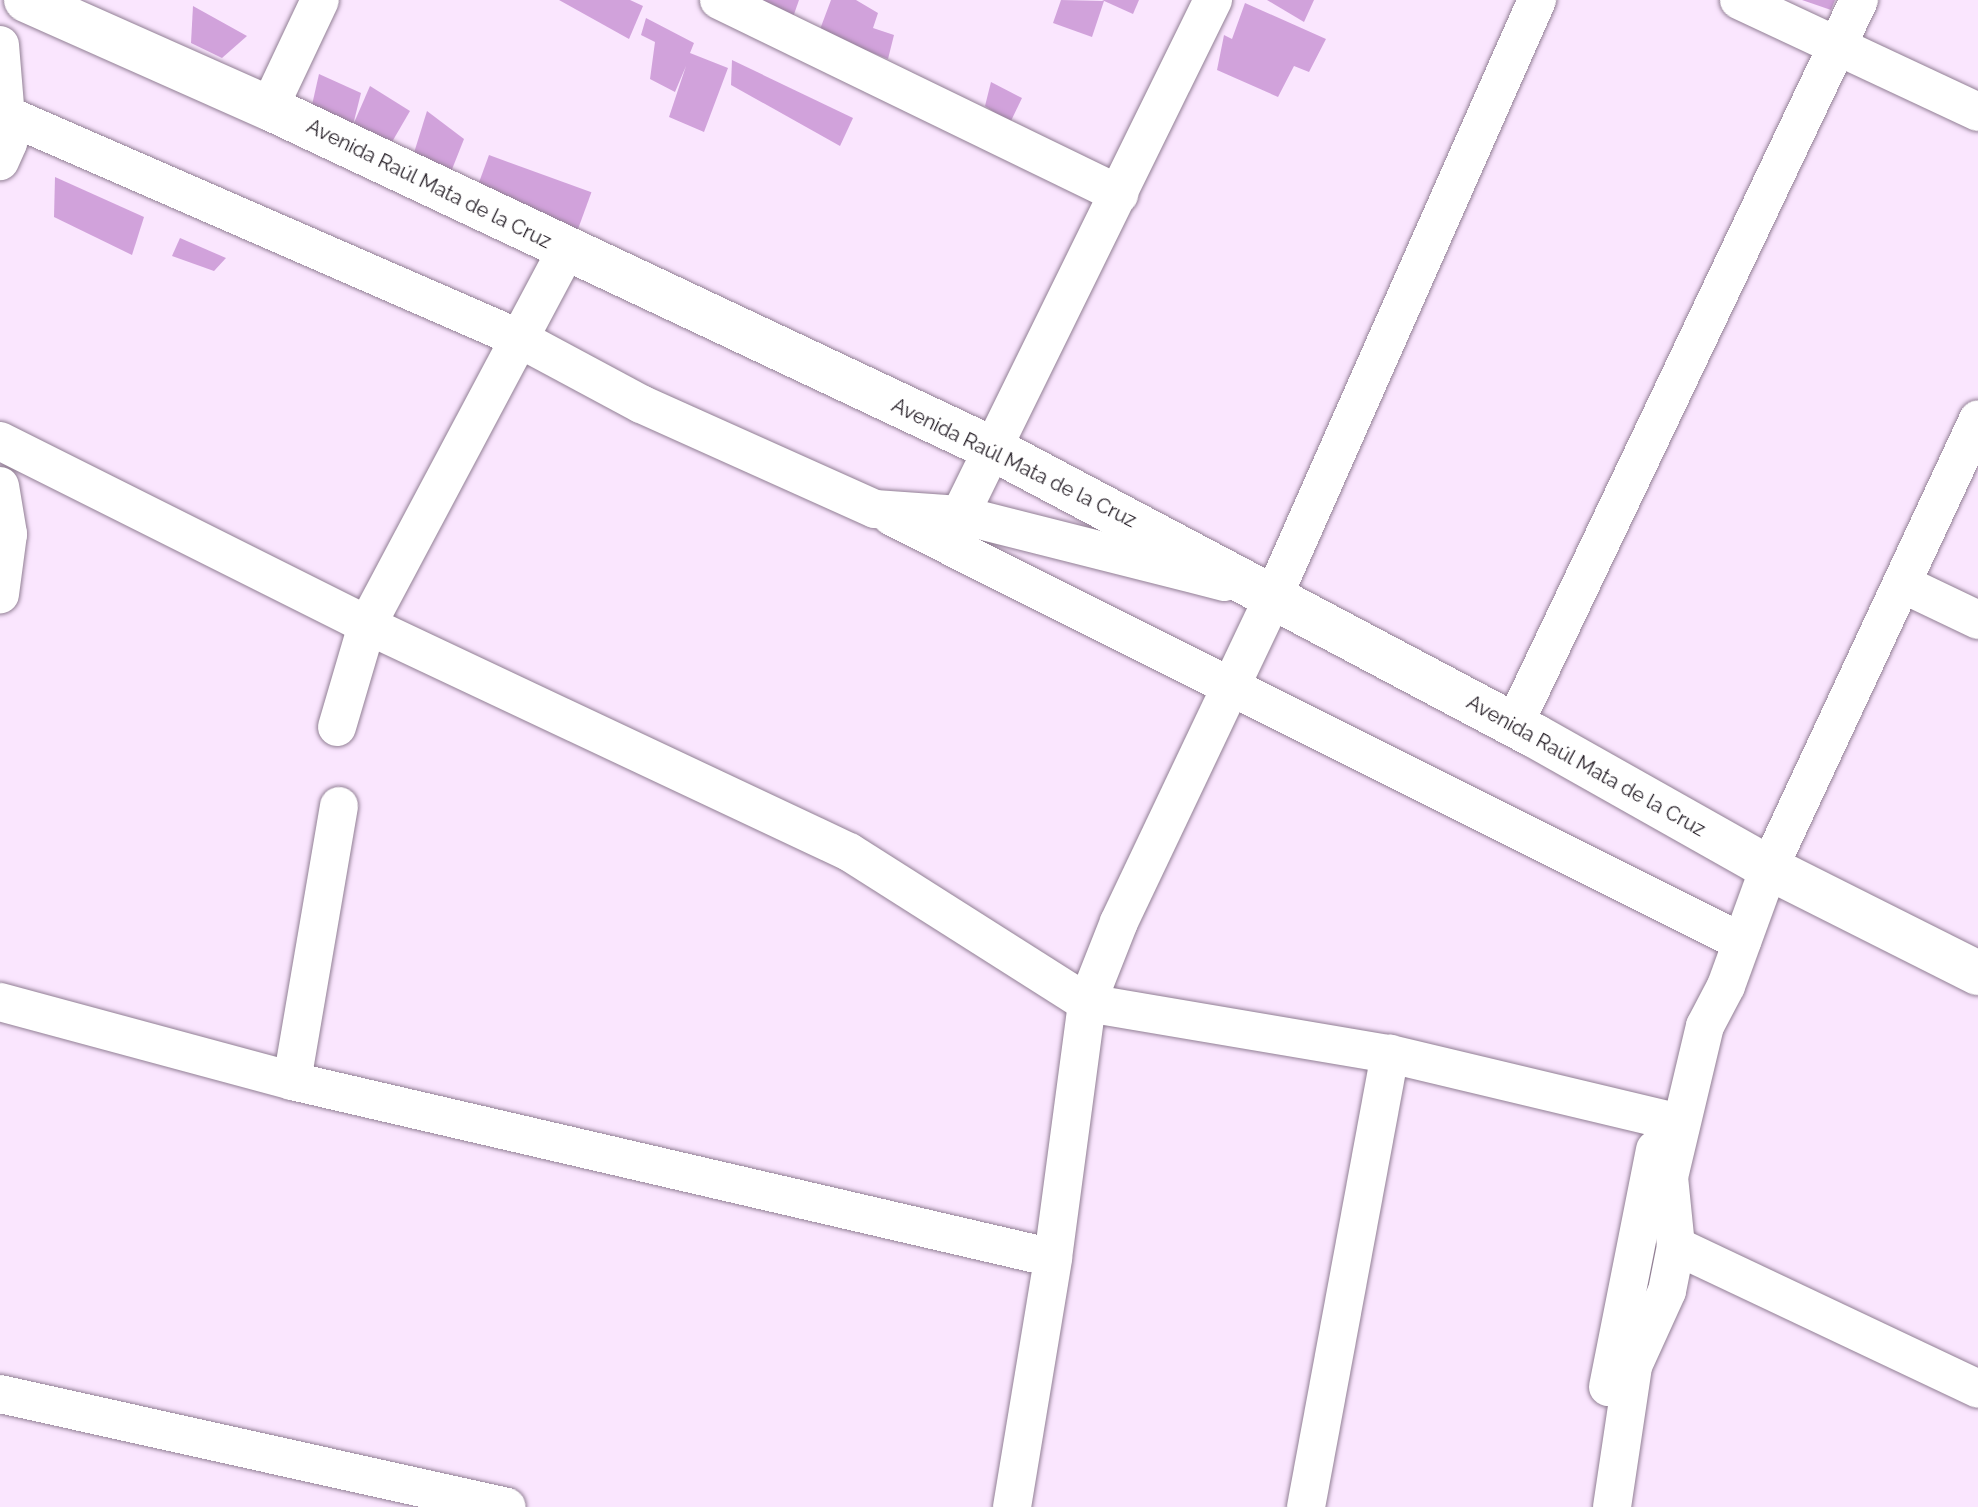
<!DOCTYPE html>
<meta charset="utf-8">
<style>
body{margin:0}
#map{position:relative;width:1978px;height:1507px;overflow:hidden;background:#fae6fe;font-family:Raleway,sans-serif}
div>[style]{position:absolute}
[style*='--x']{left:calc(var(--x)*1px);top:calc(var(--y)*1px);width:calc(var(--w)*1px);rotate:calc(var(--a)*1deg)}
.building>*{inset:0;background:#d1a2db;transform-origin:0 0}
.roads{filter:drop-shadow(0 0 2px #917f94) drop-shadow(0 0 2px #917f94)}
.street>*{height:38px;margin:-19px;padding:0 19px;transform-origin:19px;border-radius:19px;background:#fff}
.secondary>*{height:44px;margin:-22px;padding:0 22px;transform-origin:22px;border-radius:22px;background:#fff}
span{translate:-50% -50%;white-space:nowrap;text-align:center;line-height:1.15;-webkit-text-stroke:7px #fff;paint-order:stroke}
.street-label{font-size:20px;color:#241d25}
</style>
<div id="map">
<div class="building">
<div style="clip-path:polygon(559px 0,630px 0,643px 6px,629px 39px)"></div>
<div style="clip-path:polygon(756px 0,799px 0,792px 20px)"></div>
<div style="clip-path:polygon(831px 0,856px 0,878px 13px,873px 28px,894px 35px,888px 59px,819px 32px)"></div>
<div style="clip-path:polygon(1061px 0,1104px 1px,1092px 37px,1053px 23px)"></div>
<div style="clip-path:polygon(1102px 0,1139px 0,1133px 14px)"></div>
<div style="clip-path:polygon(1267px 0,1314px 0,1304px 22px)"></div>
<div style="clip-path:polygon(1802px 0,1835px 0,1831px 10px)"></div>
<div style="clip-path:polygon(1245px 3px,1326px 39px,1309px 72px,1294px 66px,1278px 97px,1217px 70px,1224px 35px,1232px 39px)"></div>
<div style="clip-path:polygon(193px 6px,247px 36px,222px 58px,191px 43px)"></div>
<div style="clip-path:polygon(646px 18px,694px 43px,690px 53px,728px 68px,704px 132px,669px 117px,686px 66px,675px 92px,650px 79px,655px 42px,641px 35px)"></div>
<div style="clip-path:polygon(732px 60px,853px 118px,840px 146px,731px 85px)"></div>
<div style="clip-path:polygon(319px 74px,361px 93px,353px 125px,312px 105px)"></div>
<div style="clip-path:polygon(991px 82px,1022px 98px,1010px 123px,985px 106px)"></div>
<div style="clip-path:polygon(370px 86px,410px 111px,385px 154px,350px 132px)"></div>
<div style="clip-path:polygon(427px 111px,464px 139px,445px 187px,409px 169px)"></div>
<div style="left:489px;top:155px;width:109px;height:40px;rotate:20deg"></div>
<div style="clip-path:polygon(55px 177px,144px 217px,132px 255px,54px 217px)"></div>
<div style="clip-path:polygon(180px 238px,226px 258px,214px 271px,172px 256px)"></div>
</div>
<div class="roads">
<div class="street">
<div style="--x:719;--y:0;--w:445;--a:25.9"></div>
<div style="--x:1739;--y:0;--w:264;--a:25.1"></div>
<div style="--x:0;--y:45;--w:98;--a:85.3"></div>
<div style="--x:8;--y:143;--w:20;--a:114"></div>
<div style="--x:269;--y:108;--w:119;--a:-64.7"></div>
<div style="--x:0;--y:112;--w:565;--a:23.57"></div>
<div style="--x:518;--y:338;--w:140;--a:28.2"></div>
<div style="--x:641;--y:404;--w:256;--a:24.2"></div>
<div style="--x:875;--y:509;--w:85;--a:4"></div>
<div style="--x:960;--y:515;--w:273;--a:14.2"></div>
<div style="--x:0;--y:441;--w:411;--a:26.6"></div>
<div style="--x:367;--y:625;--w:533;--a:25.22"></div>
<div style="--x:849;--y:852;--w:282;--a:32.4"></div>
<div style="--x:1087;--y:1003;--w:307;--a:9.6"></div>
<div style="--x:1390;--y:1054;--w:280;--a:13.4"></div>
<div style="--x:0;--y:486;--w:49;--a:80.5"></div>
<div style="--x:8;--y:534;--w:61;--a:97.6"></div>
<div style="--x:960;--y:515;--w:574;--a:-63.84"></div>
<div style="--x:892;--y:517;--w:950;--a:26.57"></div>
<div style="--x:1905;--y:585;--w:81;--a:25.6"></div>
<div style="--x:1514;--y:725;--w:803;--a:-64.55"></div>
<div style="--x:337;--y:727;--w:106;--a:-73.6"></div>
<div style="--x:367;--y:625;--w:425;--a:-62"></div>
<div style="--x:0;--y:1002;--w:302;--a:15.1"></div>
<div style="--x:292;--y:1081;--w:781;--a:13.09"></div>
<div style="--x:292;--y:1081;--w:279;--a:-80.3"></div>
<div style="--x:1676;--y:1246;--w:334;--a:25.3"></div>
<div style="--x:1608;--y:1387;--w:242;--a:-78.8"></div>
<div style="--x:0;--y:1394;--w:519;--a:12.56"></div>
<div style="--x:1012;--y:1507;--w:252;--a:-80.6"></div>
<div style="--x:1053;--y:1258;--w:257;--a:-82.4"></div>
<div style="--x:1087;--y:1003;--w:87;--a:-68.4"></div>
<div style="--x:1119;--y:922;--w:362;--a:-64.6"></div>
<div style="--x:1274;--y:595;--w:651;--a:-66.15"></div>
<div style="--x:1306;--y:1507;--w:461;--a:-79.5"></div>
<div style="--x:1612;--y:1507;--w:143;--a:-81.5"></div>
<div style="--x:1633;--y:1366;--w:82;--a:-65.6"></div>
<div style="--x:1667;--y:1291;--w:46;--a:-78.7"></div>
<div style="--x:1676;--y:1246;--w:69;--a:-95.8"></div>
<div style="--x:1669;--y:1177;--w:155;--a:-76.6"></div>
<div style="--x:1705;--y:1026;--w:45;--a:-62.3"></div>
<div style="--x:1726;--y:986;--w:126;--a:-70"></div>
<div style="--x:1769;--y:868;--w:495;--a:-65"></div>
</div>
<div class="secondary">
<div style="--x:26;--y:0;--w:266;--a:24"></div>
<div style="--x:269;--y:108;--w:803;--a:25.22"></div>
<div style="--x:995;--y:450;--w:611;--a:27.91"></div>
<div style="--x:1535;--y:736;--w:269;--a:29.4"></div>
<div style="--x:1769;--y:868;--w:234;--a:26.7"></div>
</div>
</div>
<div class="street-label">
<span style="left:429px;top:184px;rotate:26deg">Avenida Raúl Mata de la Cruz</span>
<span style="left:1014px;top:463px;rotate:26deg">Avenida Raúl Mata de la Cruz</span>
<span style="left:1586px;top:766px;rotate:29deg">Avenida Raúl Mata de la Cruz</span>
</div>
</div>
